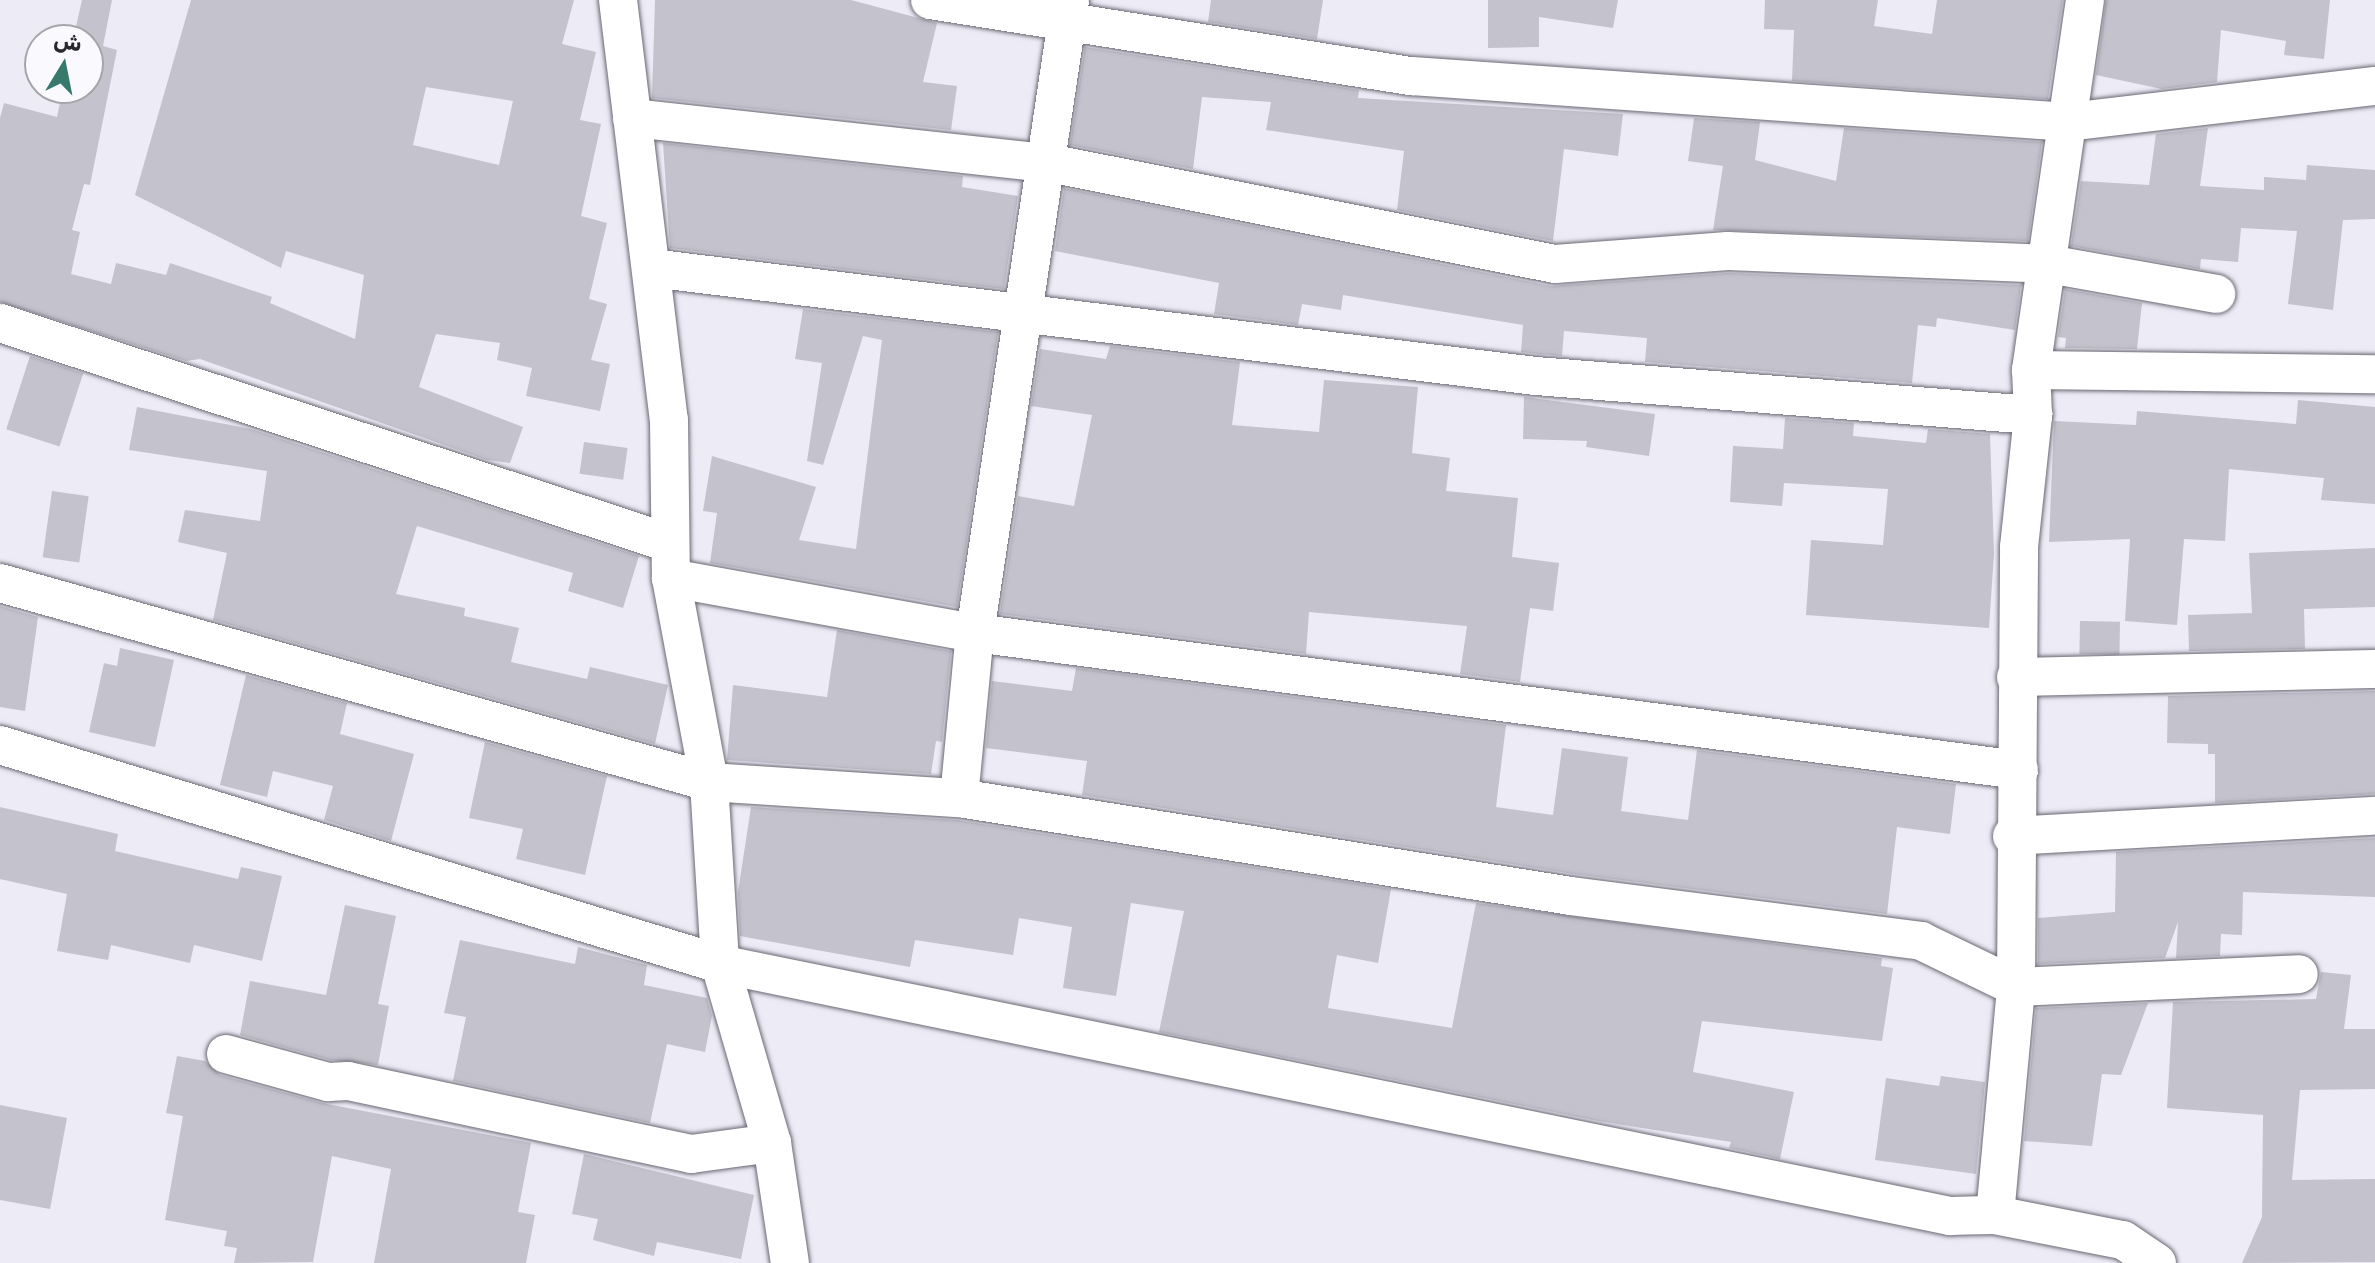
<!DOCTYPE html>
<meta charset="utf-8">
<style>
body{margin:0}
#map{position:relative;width:2375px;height:1263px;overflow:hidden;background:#ecebf6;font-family:Rubik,Cairo,sans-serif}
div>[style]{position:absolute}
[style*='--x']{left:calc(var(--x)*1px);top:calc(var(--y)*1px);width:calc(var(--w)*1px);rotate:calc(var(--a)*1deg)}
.building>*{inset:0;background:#c3c2cd;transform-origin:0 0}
.roads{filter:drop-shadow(0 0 2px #6a6973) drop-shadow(0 0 2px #6a6973)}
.minor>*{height:38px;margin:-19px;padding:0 19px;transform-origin:19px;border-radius:19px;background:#fff}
span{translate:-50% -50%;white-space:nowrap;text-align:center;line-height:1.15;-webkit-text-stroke:6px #faf9fe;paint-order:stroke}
.north{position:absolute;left:24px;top:24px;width:80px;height:80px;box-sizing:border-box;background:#faf9fe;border:2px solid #a6a5aa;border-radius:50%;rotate:10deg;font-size:22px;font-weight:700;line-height:32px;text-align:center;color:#29282d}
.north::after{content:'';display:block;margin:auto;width:28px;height:36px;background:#377a6d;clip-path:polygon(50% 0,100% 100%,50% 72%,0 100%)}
</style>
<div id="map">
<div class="building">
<div style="clip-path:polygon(evenodd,82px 0,112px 0,103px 46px,117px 50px,90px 185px,84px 184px,72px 230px,80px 232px,71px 274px,111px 284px,116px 263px,166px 275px,170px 263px,272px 297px,270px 303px,355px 339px,364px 275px,286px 251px,281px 268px,135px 195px,191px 0,574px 0,562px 44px,596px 52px,580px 120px,601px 124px,581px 216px,607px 223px,589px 299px,607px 304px,591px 360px,610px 364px,600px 411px,526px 396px,532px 368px,497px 360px,500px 343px,436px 334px,419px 387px,523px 427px,510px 463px,487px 460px,200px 359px,186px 361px,0 302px,0 118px,4px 103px,57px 117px,63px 88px,88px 88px,88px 40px,73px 40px,82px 0,426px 87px,513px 101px,499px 165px,413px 145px,426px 87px)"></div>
<div style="clip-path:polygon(655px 0,851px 0,937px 23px,923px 82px,957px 86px,951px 130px,652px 98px)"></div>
<div style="clip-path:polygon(1211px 0,1323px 0,1317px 39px,1208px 22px)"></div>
<div style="clip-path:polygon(1488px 0,1618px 0,1613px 28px,1539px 17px,1539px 47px,1488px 48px)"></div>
<div style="clip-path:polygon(1765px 0,1878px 0,1874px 26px,1932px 34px,1937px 0,2063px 0,2048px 99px,1792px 81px,1794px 30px,1764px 29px)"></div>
<div style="clip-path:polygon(2106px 0,2330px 0,2324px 59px,2284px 55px,2286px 41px,2221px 30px,2217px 82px,2162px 89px,2096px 75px)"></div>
<div style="clip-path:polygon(1085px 47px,1359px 90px,1358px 98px,1623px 114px,1618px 156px,1564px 149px,1553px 241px,1397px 210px,1404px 151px,1266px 130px,1271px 102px,1202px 97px,1193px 169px,1070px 145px)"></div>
<div style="clip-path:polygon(1694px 118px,1760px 122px,1755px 160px,1836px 181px,1844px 128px,2042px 142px,2028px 241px,1713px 230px,1723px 166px,1688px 161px)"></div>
<div style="clip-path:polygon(2208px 128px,2200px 186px,2264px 190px,2264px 177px,2306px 180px,2307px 165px,2375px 170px,2375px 219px,2343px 220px,2333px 310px,2288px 304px,2297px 231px,2241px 228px,2238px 262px,2201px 259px,2200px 269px,2071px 246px,2081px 181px,2149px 185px,2156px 134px)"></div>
<div style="clip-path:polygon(663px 143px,963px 176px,962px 187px,1018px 196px,1004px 289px,670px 248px)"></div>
<div style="clip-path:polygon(1064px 188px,1551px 286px,1728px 273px,2021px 285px,2015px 330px,1937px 318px,1936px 327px,1918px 325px,1912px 383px,1645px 362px,1647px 338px,1564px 331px,1562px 356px,1538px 354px,1521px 352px,1523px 325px,1343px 295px,1341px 310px,1302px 304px,1298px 325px,1214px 314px,1219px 283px,1055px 251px)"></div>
<div style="clip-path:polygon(2065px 289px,2142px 303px,2137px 349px,2065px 348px,2066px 338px,2058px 337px)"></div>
<div style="clip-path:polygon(803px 309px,998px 332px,957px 607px,710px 563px,717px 513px,703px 511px,712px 456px,816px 487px,799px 540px,856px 549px,882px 340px,863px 336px,823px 465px,807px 461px,822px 363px,795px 359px)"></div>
<div style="clip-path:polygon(1110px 346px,1240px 362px,1232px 425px,1319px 432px,1324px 380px,1418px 387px,1412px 453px,1450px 458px,1446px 491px,1518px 498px,1512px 557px,1559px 563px,1553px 611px,1530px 608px,1520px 682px,1460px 674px,1467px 626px,1309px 612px,1306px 654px,1000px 614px,1018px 496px,1074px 506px,1092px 415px,1031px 406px,1040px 349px,1106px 359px)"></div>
<div style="left:30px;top:356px;width:56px;height:77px;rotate:18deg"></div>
<div style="clip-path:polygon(1524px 397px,1655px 414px,1649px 456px,1586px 447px,1587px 441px,1523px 439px)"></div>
<div style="clip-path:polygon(2298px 400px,2375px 407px,2375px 504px,2321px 500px,2324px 478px,2229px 469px,2225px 541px,2184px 539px,2177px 625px,2125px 621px,2130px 539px,2049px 542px,2054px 421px,2136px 425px,2137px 411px,2296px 424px)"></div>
<div style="clip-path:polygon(137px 407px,251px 429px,639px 556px,623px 608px,568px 591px,573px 573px,417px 526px,396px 594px,465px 608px,464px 616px,519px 628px,511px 662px,587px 679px,590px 667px,668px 685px,655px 744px,213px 620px,227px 553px,178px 542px,185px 510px,260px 521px,267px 471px,129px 450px)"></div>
<div style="clip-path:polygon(1785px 418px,1854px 423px,1853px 436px,1926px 443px,1928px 429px,1990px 434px,1994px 553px,1989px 628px,1806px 615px,1811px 540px,1883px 545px,1888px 489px,1784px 483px,1782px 506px,1730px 502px,1733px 446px,1783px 449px)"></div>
<div style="left:584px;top:442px;width:44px;height:32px;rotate:8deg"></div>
<div style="left:52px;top:491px;width:37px;height:67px;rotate:8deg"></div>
<div style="clip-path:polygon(2375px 548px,2375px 607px,2304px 609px,2305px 649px,2189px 651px,2188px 615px,2252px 613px,2249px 553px)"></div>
<div style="clip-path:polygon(0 606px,38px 617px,25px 711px,0 707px)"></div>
<div style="left:2080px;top:621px;width:40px;height:33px;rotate:1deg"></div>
<div style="clip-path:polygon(837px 630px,951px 651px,942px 742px,936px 741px,931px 774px,727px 760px,733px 685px,827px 697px)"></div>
<div style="clip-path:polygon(120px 648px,174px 660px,155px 747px,89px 732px,104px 663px,117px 666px)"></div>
<div style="clip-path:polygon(1076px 668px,1506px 725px,1496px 807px,1553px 815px,1562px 748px,1628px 757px,1621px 811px,1688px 820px,1697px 750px,1956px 784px,1950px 834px,1897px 827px,1887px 914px,1574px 874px,1082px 795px,1087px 761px,986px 748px,992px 681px,1072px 691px)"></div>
<div style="clip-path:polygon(246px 675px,347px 703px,340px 734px,414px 754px,391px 841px,324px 820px,333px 786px,273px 771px,267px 797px,220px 785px)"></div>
<div style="clip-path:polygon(2375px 691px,2375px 794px,2215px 803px,2215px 754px,2208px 754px,2208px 744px,2167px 743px,2168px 696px)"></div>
<div style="clip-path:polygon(485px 742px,607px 776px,585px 875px,516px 859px,523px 829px,469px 818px)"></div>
<div style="clip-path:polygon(0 807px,118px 834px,115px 851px,238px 879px,241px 867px,282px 876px,262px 961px,194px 945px,190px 963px,111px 945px,108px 960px,57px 951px,67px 894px,0 879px)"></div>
<div style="clip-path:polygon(751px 807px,957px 820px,1391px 889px,1378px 963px,1337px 955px,1328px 1008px,1452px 1028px,1476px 903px,1882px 958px,1881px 966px,1893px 968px,1882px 1041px,1702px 1021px,1693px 1072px,1794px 1092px,1780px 1159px,1729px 1148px,1731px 1142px,1598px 1121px,1159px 1032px,1184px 911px,1131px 903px,1116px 996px,1063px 988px,1072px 927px,1019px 918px,1013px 955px,915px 940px,910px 967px,740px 936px,738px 892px)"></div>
<div style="clip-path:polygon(2375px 838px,2375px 897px,2243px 892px,2242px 935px,2221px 934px,2220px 956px,2176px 958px,2178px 922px,2165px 958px,2038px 964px,2038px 918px,2115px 912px,2116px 852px)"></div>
<div style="clip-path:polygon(345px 905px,396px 916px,378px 1004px,389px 1006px,378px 1065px,330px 1060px,240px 1035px,250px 981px,326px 995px)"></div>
<div style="clip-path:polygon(460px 940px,575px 964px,578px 947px,647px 965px,644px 985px,707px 998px,712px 1016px,705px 1052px,667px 1044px,650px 1123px,453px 1081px,466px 1017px,444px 1013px)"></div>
<div style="clip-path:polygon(2321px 972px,2351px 975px,2344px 1029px,2375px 1029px,2375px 1089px,2300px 1090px,2292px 1180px,2375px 1179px,2375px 1262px,2242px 1263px,2262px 1217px,2263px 1115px,2167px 1108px,2173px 1002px,2316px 999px)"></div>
<div style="clip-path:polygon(2148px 1003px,2121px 1075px,2102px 1074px,2092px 1146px,2024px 1141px,2036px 1008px)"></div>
<div style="clip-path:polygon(177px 1056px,205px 1061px,220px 1075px,322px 1103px,531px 1143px,518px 1212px,535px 1215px,526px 1263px,374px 1263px,391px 1169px,332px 1156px,313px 1262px,234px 1263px,237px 1248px,224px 1246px,227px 1231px,165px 1220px,183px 1116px,166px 1113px)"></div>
<div style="clip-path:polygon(1941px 1076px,1985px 1082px,1976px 1174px,1875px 1160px,1886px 1078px,1939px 1086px)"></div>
<div style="clip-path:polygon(0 1105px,67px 1118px,50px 1209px,0 1200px)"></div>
<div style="clip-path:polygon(584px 1154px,754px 1195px,741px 1259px,657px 1242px,654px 1256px,593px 1240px,598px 1219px,572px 1214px)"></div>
</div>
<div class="roads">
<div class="minor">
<div style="--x:618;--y:0;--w:423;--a:83.1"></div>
<div style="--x:669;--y:420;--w:158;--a:89.3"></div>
<div style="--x:671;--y:578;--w:208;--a:79.4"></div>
<div style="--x:709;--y:782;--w:182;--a:86.5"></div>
<div style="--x:720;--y:964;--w:186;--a:73.8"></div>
<div style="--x:772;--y:1143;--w:121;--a:81.5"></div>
<div style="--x:930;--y:0;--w:488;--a:9"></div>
<div style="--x:1412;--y:76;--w:658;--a:4.01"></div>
<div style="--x:2068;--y:122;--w:309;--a:-6.7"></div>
<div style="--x:632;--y:118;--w:419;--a:6.2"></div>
<div style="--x:1049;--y:163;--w:516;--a:11.29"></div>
<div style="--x:1555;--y:264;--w:173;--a:-4.3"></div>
<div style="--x:1728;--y:251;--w:320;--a:2.3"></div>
<div style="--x:2048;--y:264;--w:171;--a:10.1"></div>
<div style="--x:651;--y:268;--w:892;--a:6.96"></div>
<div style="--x:1536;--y:376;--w:499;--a:4.5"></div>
<div style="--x:0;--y:323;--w:704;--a:18.2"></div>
<div style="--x:2031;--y:370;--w:344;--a:0.7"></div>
<div style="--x:671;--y:578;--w:309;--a:10.3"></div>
<div style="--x:975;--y:633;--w:1053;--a:7.48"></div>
<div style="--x:0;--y:583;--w:736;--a:15.68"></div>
<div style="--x:709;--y:782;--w:251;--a:3.7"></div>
<div style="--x:959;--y:798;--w:620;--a:9.1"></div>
<div style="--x:1571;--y:896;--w:353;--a:7.3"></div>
<div style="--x:1921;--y:941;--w:106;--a:25.8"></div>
<div style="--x:2016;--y:987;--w:283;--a:-2.6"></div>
<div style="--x:2016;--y:677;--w:359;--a:-1.3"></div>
<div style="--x:0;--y:745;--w:753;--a:16.92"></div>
<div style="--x:720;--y:964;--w:1256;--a:11.58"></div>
<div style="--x:1950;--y:1216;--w:45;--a:-1.3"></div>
<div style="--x:1995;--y:1215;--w:130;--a:11.1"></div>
<div style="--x:2123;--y:1240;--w:41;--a:34.1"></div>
<div style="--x:959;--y:798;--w:166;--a:-84.5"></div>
<div style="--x:975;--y:633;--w:640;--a:-81.46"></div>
<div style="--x:2012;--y:836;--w:364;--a:-3.2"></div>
<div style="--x:226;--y:1054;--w:106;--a:15.4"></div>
<div style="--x:328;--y:1082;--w:20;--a:-3"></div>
<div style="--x:348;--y:1081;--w:351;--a:12"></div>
<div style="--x:691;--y:1154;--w:82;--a:-7.7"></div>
<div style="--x:1995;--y:1215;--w:229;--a:-84.7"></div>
<div style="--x:2016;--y:987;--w:440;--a:-89.6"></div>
<div style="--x:2019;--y:547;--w:133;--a:-83.9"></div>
<div style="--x:2033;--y:415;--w:45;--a:-92.5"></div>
<div style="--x:2031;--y:370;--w:374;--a:-81.7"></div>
</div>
</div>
<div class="north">ش</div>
</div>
